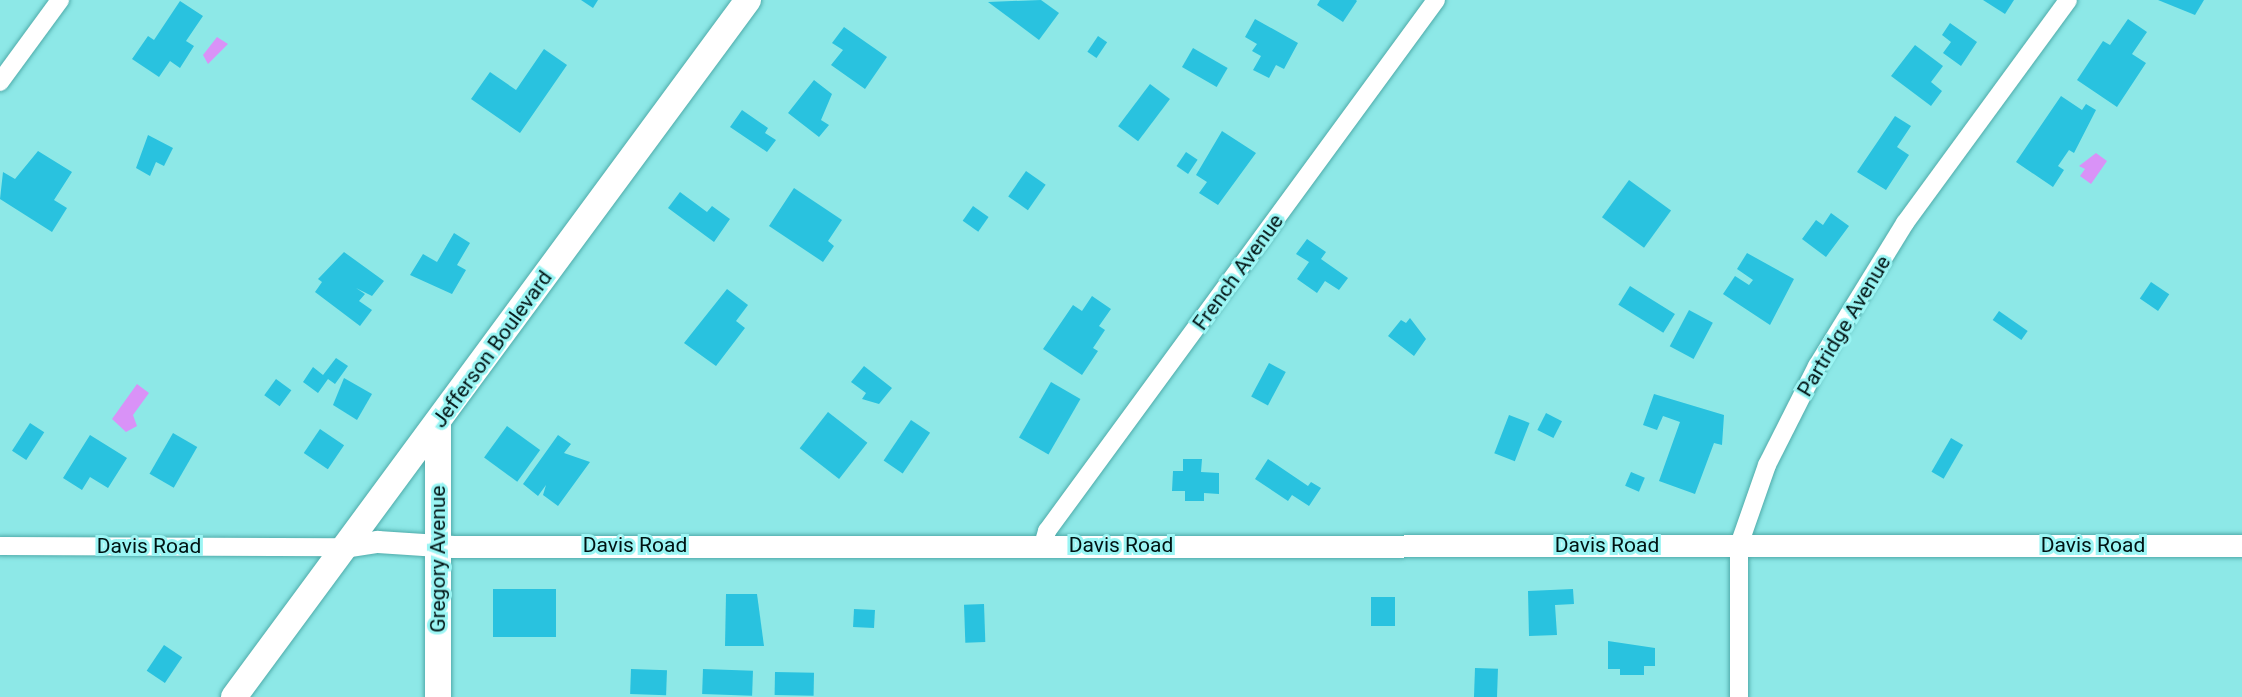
<!DOCTYPE html>
<style>
body{margin:0}
#map{position:relative;width:2242px;height:697px;overflow:hidden;background:#8de8e7;font-family:Roboto,sans-serif}
div>[style]{position:absolute}
[style*='--x']{left:calc(var(--x)*1px);top:calc(var(--y)*1px);width:calc(var(--w)*1px);rotate:calc(var(--a)*1deg)}
.water>*{inset:0;background:#d992f7}
.building>*{inset:0;background:#29c2df;transform-origin:0 0}
.roads{filter:drop-shadow(0 0 2px #4fabaa) drop-shadow(0 0 2px #4fabaa)}
.minor>*{height:18px;margin:-9px;padding:0 9px;transform-origin:9px;border-radius:9px;background:#fff}
.tertiary>*{height:22px;margin:-11px;padding:0 11px;transform-origin:11px;border-radius:11px;background:#fff}
.secondary>*{height:26px;margin:-13px;padding:0 13px;transform-origin:13px;border-radius:13px;background:#fff}
span{translate:-50% -50%;white-space:nowrap;text-align:center;line-height:1.15;-webkit-text-stroke:6px #9bf5f4;paint-order:stroke}
.street-label{font-size:21px;color:#001313}
</style>
<div id="map">
<div class="water">
<div style="clip-path:polygon(217px 37px,228px 44px,208px 64px,203px 55px)"></div>
<div style="clip-path:polygon(2096px 153px,2107px 161px,2091px 184px,2080px 176px,2085px 169px,2079px 166px)"></div>
<div style="clip-path:polygon(137px 384px,149px 393px,133px 415px,137px 426px,126px 432px,112px 419px)"></div>
</div>
<div class="building">
<div style="clip-path:polygon(581px 0,598px 0,593px 8px)"></div>
<div style="clip-path:polygon(1041px 0,1059px 13px,1039px 40px,988px 2px)"></div>
<div style="clip-path:polygon(1320px 0,1356px 0,1357px 1px,1343px 22px,1317px 5px)"></div>
<div style="clip-path:polygon(1983px 0,2014px 0,2005px 14px)"></div>
<div style="clip-path:polygon(2158px 0,2204px 0,2195px 15px)"></div>
<div style="clip-path:polygon(180px 1px,203px 16px,186px 41px,194px 46px,180px 68px,170px 61px,159px 77px,132px 59px,148px 36px,154px 40px)"></div>
<div style="clip-path:polygon(1255px 19px,1298px 43px,1284px 69px,1276px 65px,1269px 78px,1253px 70px,1261px 56px,1252px 51px,1257px 44px,1245px 37px)"></div>
<div style="clip-path:polygon(2128px 19px,2147px 32px,2132px 54px,2146px 63px,2117px 107px,2077px 80px,2103px 41px,2110px 45px)"></div>
<div style="clip-path:polygon(1950px 23px,1977px 42px,1961px 66px,1943px 53px,1951px 42px,1942px 35px)"></div>
<div style="clip-path:polygon(844px 27px,887px 57px,865px 89px,831px 65px,843px 50px,832px 43px)"></div>
<div style="left:1098px;top:36px;width:11px;height:19px;rotate:34deg"></div>
<div style="clip-path:polygon(1915px 45px,1943px 66px,1931px 82px,1942px 91px,1931px 106px,1891px 76px)"></div>
<div style="left:1193px;top:48px;width:40px;height:22px;rotate:30deg"></div>
<div style="clip-path:polygon(544px 49px,567px 65px,520px 133px,471px 99px,490px 72px,516px 90px)"></div>
<div style="clip-path:polygon(814px 80px,832px 94px,821px 120px,829px 125px,819px 137px,788px 113px)"></div>
<div style="left:1150px;top:84px;width:25px;height:53px;rotate:37deg"></div>
<div style="clip-path:polygon(2061px 96px,2082px 110px,2086px 104px,2096px 110px,2074px 153px,2069px 150px,2058px 166px,2064px 170px,2053px 187px,2016px 162px)"></div>
<div style="clip-path:polygon(742px 110px,768px 128px,765px 133px,776px 140px,767px 152px,730px 127px)"></div>
<div style="clip-path:polygon(1895px 116px,1911px 126px,1897px 147px,1909px 155px,1886px 190px,1857px 172px)"></div>
<div style="clip-path:polygon(1222px 131px,1256px 153px,1218px 205px,1199px 193px,1207px 182px,1196px 175px)"></div>
<div style="clip-path:polygon(148px 135px,173px 148px,164px 166px,156px 162px,150px 176px,136px 168px)"></div>
<div style="clip-path:polygon(38px 151px,72px 172px,54px 200px,67px 208px,52px 232px,0 199px,3px 172px,15px 179px)"></div>
<div style="left:1186px;top:152px;width:14px;height:17px;rotate:34deg"></div>
<div style="left:1026px;top:171px;width:24px;height:31px;rotate:35deg"></div>
<div style="left:1629px;top:180px;width:52px;height:46px;rotate:36deg"></div>
<div style="clip-path:polygon(794px 188px,842px 220px,828px 241px,834px 246px,823px 262px,769px 226px)"></div>
<div style="clip-path:polygon(680px 192px,707px 212px,712px 206px,730px 219px,714px 242px,668px 208px)"></div>
<div style="left:973px;top:206px;width:19px;height:18px;rotate:35deg"></div>
<div style="clip-path:polygon(1831px 213px,1849px 226px,1826px 257px,1802px 239px,1816px 220px,1823px 225px)"></div>
<div style="clip-path:polygon(454px 233px,470px 243px,457px 265px,466px 270px,452px 294px,410px 275px,423px 254px,437px 262px)"></div>
<div style="clip-path:polygon(1307px 239px,1326px 252px,1321px 259px,1348px 278px,1339px 290px,1325px 281px,1317px 293px,1297px 279px,1309px 262px,1296px 254px)"></div>
<div style="clip-path:polygon(344px 252px,384px 281px,372px 296px,356px 288px,365px 294px,359px 301px,372px 310px,360px 326px,315px 292px,322px 282px,318px 279px)"></div>
<div style="clip-path:polygon(1747px 253px,1794px 279px,1770px 325px,1723px 294px,1735px 276px,1749px 285px,1753px 280px,1737px 269px)"></div>
<div style="left:2151px;top:282px;width:22px;height:20px;rotate:34deg"></div>
<div style="left:1630px;top:286px;width:53px;height:22px;rotate:32deg"></div>
<div style="clip-path:polygon(727px 289px,748px 305px,736px 321px,745px 328px,716px 366px,684px 343px)"></div>
<div style="clip-path:polygon(1092px 296px,1111px 309px,1099px 326px,1105px 330px,1093px 348px,1098px 351px,1082px 375px,1043px 349px,1073px 305px,1082px 311px)"></div>
<div style="left:1689px;top:310px;width:27px;height:41px;rotate:28deg"></div>
<div style="left:1999px;top:311px;width:35px;height:11px;rotate:35deg"></div>
<div style="clip-path:polygon(1410px 318px,1426px 339px,1414px 356px,1388px 336px,1401px 320px,1406px 323px)"></div>
<div style="clip-path:polygon(336px 358px,348px 366px,335px 384px,328px 379px,318px 393px,303px 382px,313px 367px,323px 375px)"></div>
<div style="left:1269px;top:363px;width:19px;height:38px;rotate:28deg"></div>
<div style="clip-path:polygon(864px 366px,892px 388px,879px 404px,862px 399px,866px 393px,851px 382px)"></div>
<div style="clip-path:polygon(344px 378px,372px 394px,357px 420px,333px 405px)"></div>
<div style="left:276px;top:379px;width:19px;height:20px;rotate:36deg"></div>
<div style="left:1051px;top:382px;width:34px;height:64px;rotate:30deg"></div>
<div style="clip-path:polygon(1654px 394px,1724px 415px,1722px 445px,1714px 443px,1695px 494px,1659px 481px,1680px 422px,1663px 416px,1657px 430px,1643px 425px)"></div>
<div style="left:828px;top:412px;width:50px;height:46px;rotate:38deg"></div>
<div style="left:1546px;top:413px;width:18px;height:19px;rotate:27deg"></div>
<div style="left:1509px;top:415px;width:22px;height:41px;rotate:21deg"></div>
<div style="left:911px;top:420px;width:23px;height:49px;rotate:34deg"></div>
<div style="left:30px;top:423px;width:17px;height:33px;rotate:33deg"></div>
<div style="left:507px;top:426px;width:41px;height:39px;rotate:36deg"></div>
<div style="left:320px;top:429px;width:29px;height:29px;rotate:34deg"></div>
<div style="left:173px;top:433px;width:28px;height:47px;rotate:30deg"></div>
<div style="clip-path:polygon(90px 435px,127px 458px,108px 488px,90px 477px,82px 490px,63px 478px)"></div>
<div style="clip-path:polygon(558px 435px,571px 444px,564px 453px,590px 462px,558px 506px,543px 495px,546px 485px,538px 496px,523px 484px)"></div>
<div style="left:1951px;top:438px;width:14px;height:39px;rotate:30deg"></div>
<div style="clip-path:polygon(1183px 459px,1202px 459px,1201px 472px,1219px 473px,1219px 494px,1204px 493px,1204px 501px,1185px 501px,1185px 491px,1172px 491px,1173px 471px,1183px 471px)"></div>
<div style="clip-path:polygon(1268px 459px,1308px 486px,1311px 482px,1321px 488px,1309px 506px,1292px 495px,1288px 501px,1255px 479px)"></div>
<div style="left:1631px;top:472px;width:15px;height:15px;rotate:23deg"></div>
<div style="left:493px;top:589px;width:63px;height:48px"></div>
<div style="clip-path:polygon(1573px 589px,1574px 604px,1555px 605px,1557px 635px,1529px 636px,1528px 591px)"></div>
<div style="clip-path:polygon(726px 594px,757px 594px,764px 646px,725px 646px)"></div>
<div style="left:1371px;top:597px;width:24px;height:29px"></div>
<div style="left:984px;top:604px;width:38px;height:20px;rotate:88deg"></div>
<div style="left:854px;top:609px;width:21px;height:18px;rotate:3deg"></div>
<div style="clip-path:polygon(1608px 641px,1655px 648px,1655px 666px,1644px 666px,1644px 675px,1620px 675px,1620px 669px,1608px 669px)"></div>
<div style="left:164px;top:645px;width:22px;height:31px;rotate:34deg"></div>
<div style="left:1475px;top:668px;width:23px;height:29px;rotate:2deg"></div>
<div style="left:631px;top:669px;width:36px;height:25px;rotate:2deg"></div>
<div style="left:703px;top:669px;width:50px;height:25px;rotate:2deg"></div>
<div style="left:775px;top:672px;width:39px;height:23px;rotate:1deg"></div>
</div>
<div class="roads">
<div class="minor">
<div style="--x:0;--y:82;--w:102;--a:-53.8"></div>
<div style="--x:1043;--y:545;--w:15;--a:-74"></div>
<div style="--x:1047;--y:531;--w:658;--a:-53.77"></div>
<div style="--x:0;--y:546;--w:345;--a:0.2"></div>
<div style="--x:1739;--y:697;--w:152;--a:-90"></div>
<div style="--x:1739;--y:545;--w:85;--a:-70.7"></div>
<div style="--x:1767;--y:465;--w:111;--a:-63.2"></div>
<div style="--x:1817;--y:366;--w:168;--a:-58.4"></div>
<div style="--x:1905;--y:223;--w:276;--a:-53.8"></div>
</div>
<div class="tertiary">
<div style="--x:345;--y:547;--w:33;--a:-9"></div>
<div style="--x:378;--y:542;--w:76;--a:3.8"></div>
<div style="--x:454;--y:547;--w:1788;--a:-0.03"></div>
</div>
<div class="secondary">
<div style="--x:234;--y:697;--w:866;--a:-53.59"></div>
<div style="--x:438;--y:697;--w:275;--a:-90"></div>
</div>
</div>
<div class="street-label">
<span style="left:1238px;top:272px;rotate:-54deg">French Avenue</span>
<span style="left:1844px;top:326px;rotate:-59deg">Partridge Avenue</span>
<span style="left:492px;top:349px;rotate:-54deg">Jefferson Boulevard</span>
<span style="left:635px;top:545px">Davis Road</span>
<span style="left:1121px;top:545px">Davis Road</span>
<span style="left:1607px;top:545px">Davis Road</span>
<span style="left:2093px;top:545px">Davis Road</span>
<span style="left:149px;top:546px">Davis Road</span>
<span style="left:438px;top:559px;rotate:-90deg">Gregory Avenue</span>
</div>
</div>
